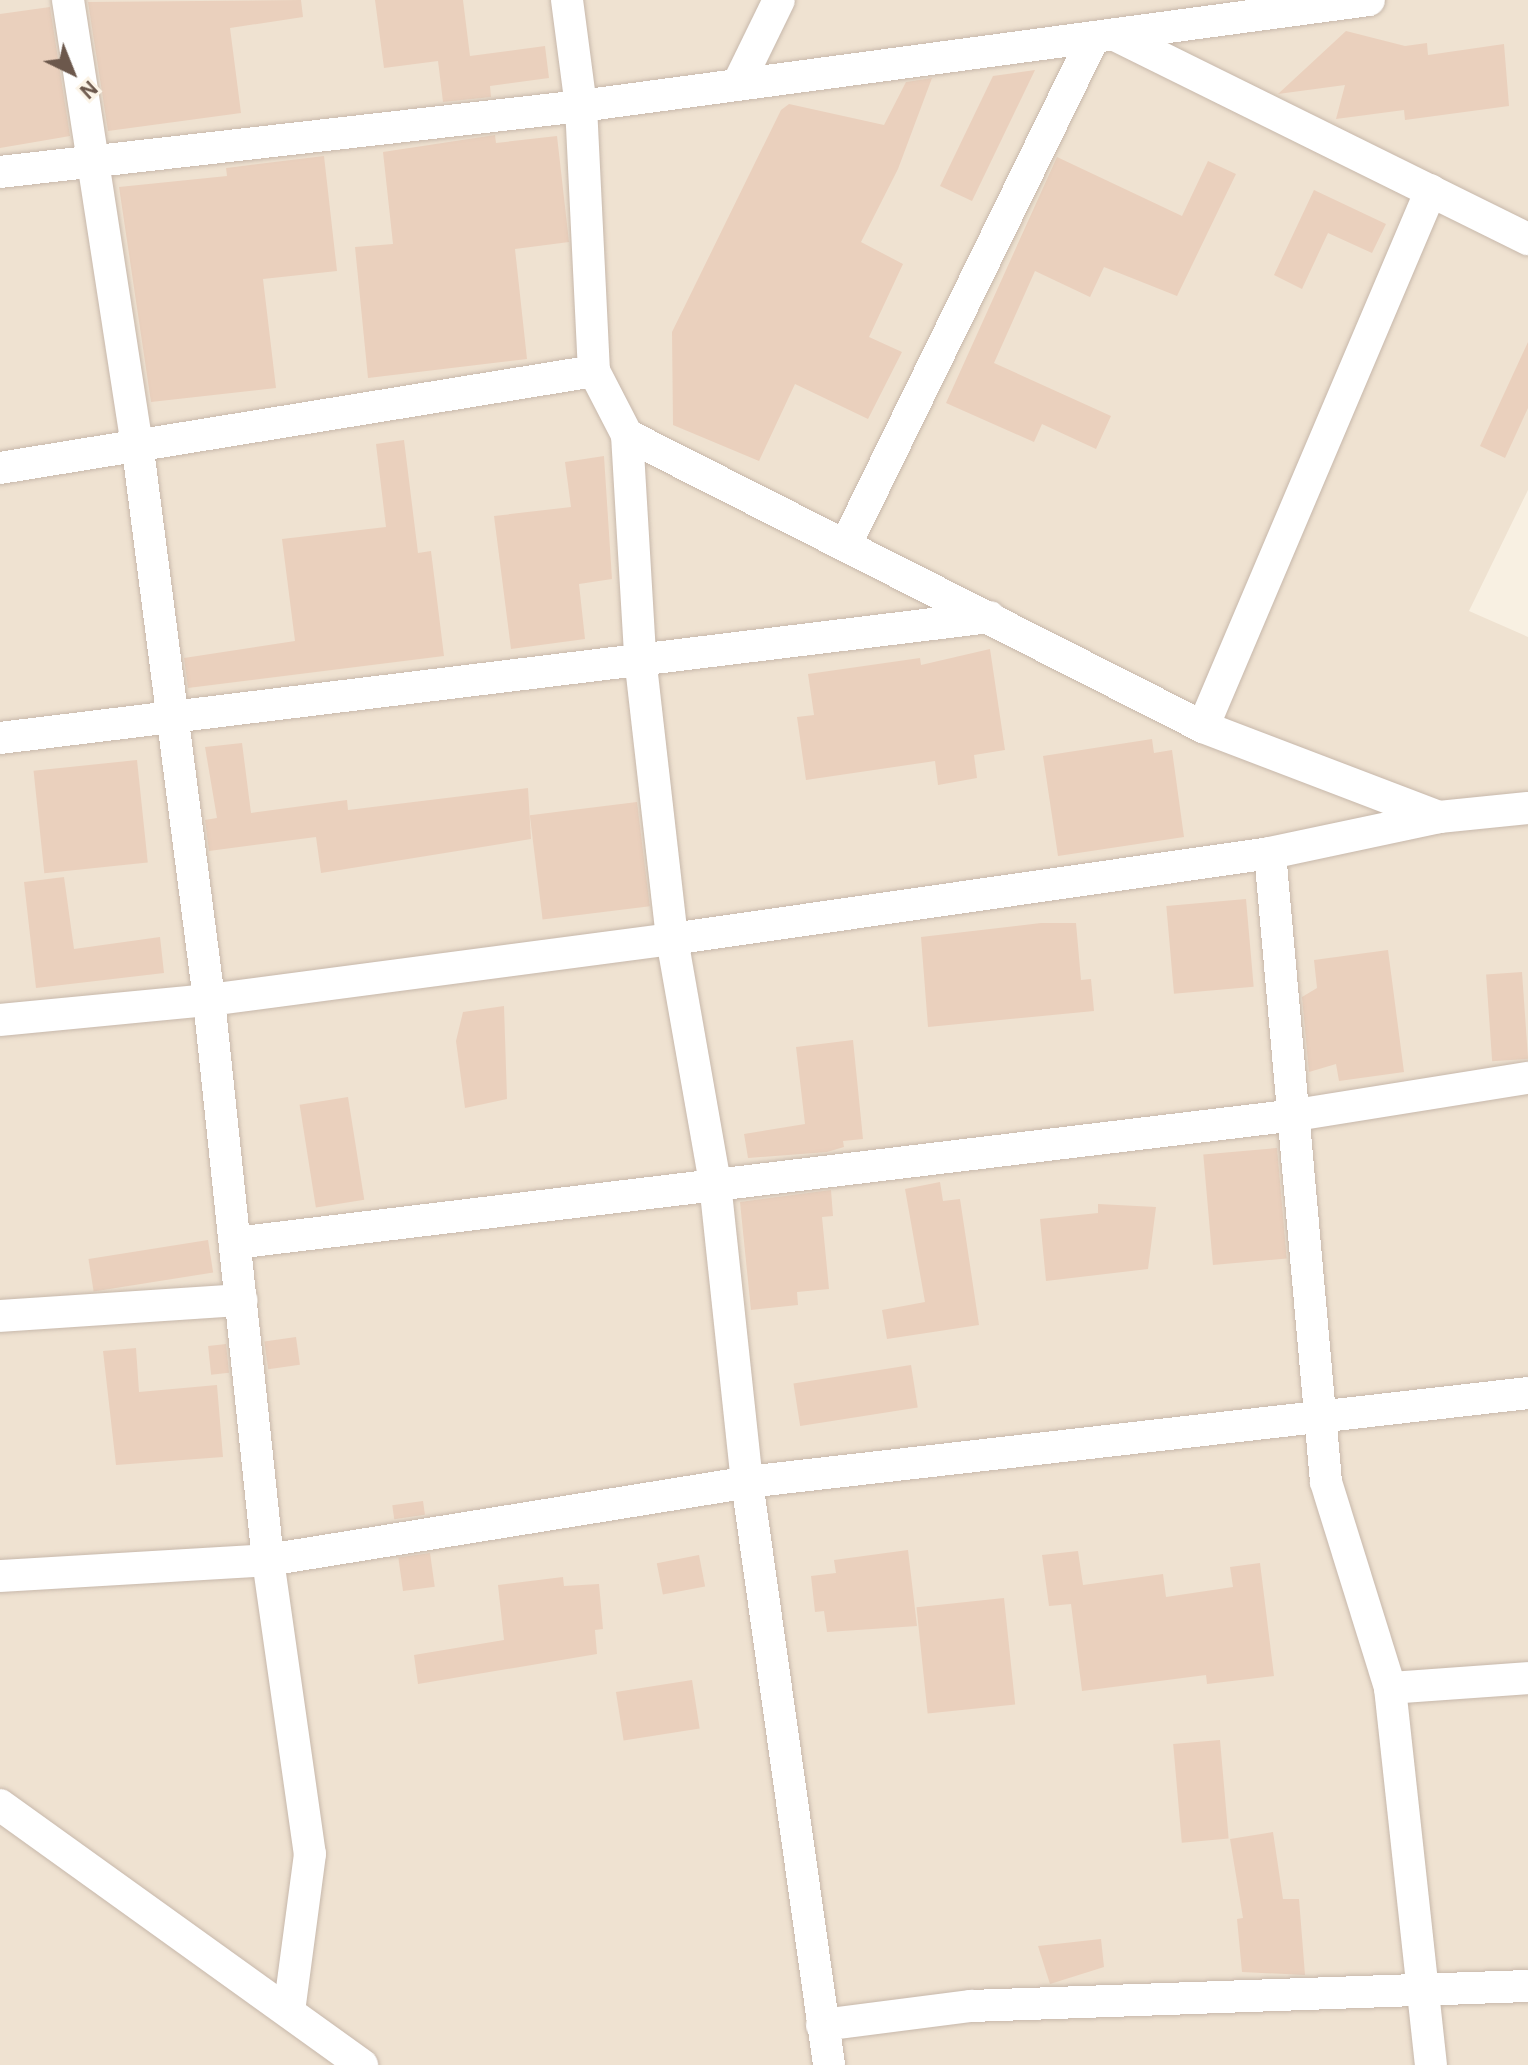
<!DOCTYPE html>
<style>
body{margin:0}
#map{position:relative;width:1528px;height:2065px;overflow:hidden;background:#f8f0e2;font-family:"Alegreya Sans",sans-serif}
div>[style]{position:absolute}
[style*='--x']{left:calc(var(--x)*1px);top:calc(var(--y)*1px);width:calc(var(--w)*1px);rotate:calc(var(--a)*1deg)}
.residential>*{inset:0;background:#efe2d1}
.building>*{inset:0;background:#ead0bd;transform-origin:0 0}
.roads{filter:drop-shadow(0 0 2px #c7b8ab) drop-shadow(0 0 2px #c7b8ab)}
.minor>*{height:32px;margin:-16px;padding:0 16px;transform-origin:16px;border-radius:16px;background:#fff}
span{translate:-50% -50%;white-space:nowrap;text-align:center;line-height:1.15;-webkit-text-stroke:6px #fcf4e7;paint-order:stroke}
.north{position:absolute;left:32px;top:32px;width:80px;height:80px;-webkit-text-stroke:6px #fcf4e7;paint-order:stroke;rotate:137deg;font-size:22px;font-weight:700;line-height:32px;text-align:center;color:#6c584c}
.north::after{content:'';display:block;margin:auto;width:28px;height:36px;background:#6c584c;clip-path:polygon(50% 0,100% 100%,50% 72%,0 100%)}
</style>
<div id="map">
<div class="residential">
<div style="clip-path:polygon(0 0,1528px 0,1528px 490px,1469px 611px,1528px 637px,1528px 2065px,0 2065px)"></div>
</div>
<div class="building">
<div style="clip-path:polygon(301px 0,303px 17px,230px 28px,241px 113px,108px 131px,88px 2px)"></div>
<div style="clip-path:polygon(375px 0,463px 0,470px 56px,545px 46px,549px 78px,490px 86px,491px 97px,443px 102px,438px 61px,384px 68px)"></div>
<div style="clip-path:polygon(50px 7px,70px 136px,0 148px,0 14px)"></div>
<div style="clip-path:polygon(1346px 31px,1405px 46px,1427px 43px,1428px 55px,1504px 44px,1509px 106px,1405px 120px,1404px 110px,1336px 119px,1345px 85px,1278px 94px)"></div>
<div style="clip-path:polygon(1035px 70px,972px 201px,940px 186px,993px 76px)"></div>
<div style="clip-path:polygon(932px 78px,898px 169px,861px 242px,903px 264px,869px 337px,902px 352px,868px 419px,795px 384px,759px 461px,673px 425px,672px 332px,781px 110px,789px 104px,884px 125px,906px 82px)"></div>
<div style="clip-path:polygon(495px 135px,496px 143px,557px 136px,569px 242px,515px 249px,527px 359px,368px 378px,355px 247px,393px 244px,383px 152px)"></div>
<div style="clip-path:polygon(324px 156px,337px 271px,263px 279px,276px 388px,151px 402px,119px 187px,227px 176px,226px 168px)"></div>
<div style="clip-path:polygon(1057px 157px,1182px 216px,1208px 161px,1236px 174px,1177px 296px,1104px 267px,1090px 297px,1035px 271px,994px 363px,1111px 416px,1096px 449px,1042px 424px,1034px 442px,946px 403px)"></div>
<div style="clip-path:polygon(1314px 190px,1386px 224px,1372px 253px,1328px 233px,1302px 289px,1274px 275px)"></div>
<div style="clip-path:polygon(1528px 342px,1528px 408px,1505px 458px,1480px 446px)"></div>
<div style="clip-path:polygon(404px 440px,418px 553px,431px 551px,444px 656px,188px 688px,184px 658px,295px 641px,282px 539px,386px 527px,376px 444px)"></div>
<div style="clip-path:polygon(604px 456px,612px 579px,579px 584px,585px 639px,511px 649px,494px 516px,571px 507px,565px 462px)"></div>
<div style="clip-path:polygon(990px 649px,1005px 750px,974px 755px,977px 778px,938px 785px,935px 761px,806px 780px,797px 717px,814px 715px,808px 674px,920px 658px,921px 665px)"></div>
<div style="clip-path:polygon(1152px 739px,1154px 753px,1172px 750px,1184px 837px,1058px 856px,1043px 756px)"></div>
<div style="clip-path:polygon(242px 743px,251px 813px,347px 800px,348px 810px,528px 788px,531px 839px,321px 873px,316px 837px,209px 851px,205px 820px,217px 818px,205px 747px)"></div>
<div style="left:137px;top:760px;width:103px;height:104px;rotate:84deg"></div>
<div style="left:637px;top:802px;width:105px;height:108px;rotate:83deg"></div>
<div style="clip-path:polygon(64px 877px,74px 949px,160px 937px,164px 973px,36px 988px,24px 882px)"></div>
<div style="left:1246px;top:899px;width:88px;height:80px;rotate:85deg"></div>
<div style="clip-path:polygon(1041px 923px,1076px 923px,1081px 980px,1091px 979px,1094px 1011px,928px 1027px,921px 937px)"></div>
<div style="clip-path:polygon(1388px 950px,1404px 1072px,1339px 1081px,1336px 1064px,1309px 1072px,1302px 997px,1317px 988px,1314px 960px)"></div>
<div style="left:1522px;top:972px;width:87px;height:36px;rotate:86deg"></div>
<div style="clip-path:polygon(504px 1006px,507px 1099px,465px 1108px,456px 1041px,463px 1012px)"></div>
<div style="clip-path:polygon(853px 1040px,863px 1139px,843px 1141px,844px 1147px,827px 1152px,748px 1158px,744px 1134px,805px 1124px,796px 1047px)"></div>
<div style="left:348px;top:1097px;width:104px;height:49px;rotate:81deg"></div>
<div style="left:1277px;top:1148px;width:111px;height:74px;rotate:85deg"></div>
<div style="clip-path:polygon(940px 1182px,943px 1201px,960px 1199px,979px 1325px,887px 1339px,882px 1310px,925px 1302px,905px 1189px)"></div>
<div style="clip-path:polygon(831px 1190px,833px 1216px,822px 1217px,829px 1289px,797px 1292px,798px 1305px,751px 1310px,740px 1202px)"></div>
<div style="clip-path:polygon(1098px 1204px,1156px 1207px,1148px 1269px,1046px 1281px,1040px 1219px,1098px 1213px)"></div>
<div style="left:208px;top:1240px;width:33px;height:121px;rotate:81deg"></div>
<div style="left:296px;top:1337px;width:28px;height:32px;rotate:82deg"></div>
<div style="left:226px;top:1344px;width:29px;height:18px;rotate:84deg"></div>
<div style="clip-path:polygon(136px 1348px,139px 1392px,217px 1385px,223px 1457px,116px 1465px,103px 1351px)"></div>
<div style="left:911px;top:1365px;width:43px;height:119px;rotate:81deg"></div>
<div style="left:423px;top:1501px;width:14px;height:31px;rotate:82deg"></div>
<div style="clip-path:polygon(908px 1550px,917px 1626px,827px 1632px,824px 1611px,815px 1612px,811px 1576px,836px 1573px,834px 1560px)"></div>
<div style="clip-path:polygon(1078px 1551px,1083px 1585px,1163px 1574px,1166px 1597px,1233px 1587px,1230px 1567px,1260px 1563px,1274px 1676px,1207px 1684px,1206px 1675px,1082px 1691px,1071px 1604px,1049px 1606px,1042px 1555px)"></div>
<div style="left:430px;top:1553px;width:34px;height:32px;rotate:82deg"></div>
<div style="left:699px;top:1555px;width:32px;height:43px;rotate:79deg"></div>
<div style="clip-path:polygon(563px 1577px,564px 1586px,599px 1584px,603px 1629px,595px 1630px,597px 1654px,418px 1684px,414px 1655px,504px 1640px,498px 1585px)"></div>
<div style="left:1004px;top:1598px;width:107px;height:88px;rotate:84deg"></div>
<div style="left:692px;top:1680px;width:49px;height:77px;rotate:81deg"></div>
<div style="left:1220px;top:1740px;width:99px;height:47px;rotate:85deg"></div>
<div style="clip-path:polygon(1273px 1832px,1283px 1899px,1299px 1899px,1305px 1975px,1242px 1972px,1237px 1919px,1243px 1918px,1230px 1839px)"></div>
<div style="clip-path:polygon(1101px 1939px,1104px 1967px,1050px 1984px,1038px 1946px)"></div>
</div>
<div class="roads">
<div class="minor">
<div style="--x:68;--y:0;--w:455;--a:81.2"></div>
<div style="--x:138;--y:450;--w:555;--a:82.64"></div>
<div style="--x:209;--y:1000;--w:563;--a:83.99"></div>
<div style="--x:268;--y:1560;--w:297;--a:81.9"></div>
<div style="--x:310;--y:1854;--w:159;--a:97.6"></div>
<div style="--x:567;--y:0;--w:107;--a:82.5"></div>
<div style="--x:581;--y:106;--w:265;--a:87.2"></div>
<div style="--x:594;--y:371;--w:72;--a:62.7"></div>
<div style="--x:627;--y:435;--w:222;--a:86.6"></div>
<div style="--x:640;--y:657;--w:284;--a:83.5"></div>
<div style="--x:672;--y:939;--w:248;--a:80"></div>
<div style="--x:715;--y:1183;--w:301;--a:83.9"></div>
<div style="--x:747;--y:1482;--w:589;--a:81.99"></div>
<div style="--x:1115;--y:35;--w:461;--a:26.3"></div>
<div style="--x:738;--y:84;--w:93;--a:-64"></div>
<div style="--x:0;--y:172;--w:585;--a:-6.48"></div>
<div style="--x:581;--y:106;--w:795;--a:-7.66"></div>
<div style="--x:627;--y:435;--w:646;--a:26.88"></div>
<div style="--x:1203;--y:727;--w:253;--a:20.9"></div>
<div style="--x:0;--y:468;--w:602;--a:-9.27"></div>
<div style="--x:846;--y:544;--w:562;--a:-63.94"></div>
<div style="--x:1203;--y:727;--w:583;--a:-66.99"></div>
<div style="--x:0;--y:738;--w:997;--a:-6.97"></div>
<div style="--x:1270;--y:853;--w:631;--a:84.91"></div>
<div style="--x:1326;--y:1482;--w:216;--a:72.7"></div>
<div style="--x:1390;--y:1688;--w:379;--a:83.8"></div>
<div style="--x:0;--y:1020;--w:210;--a:-5.5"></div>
<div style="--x:209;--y:1000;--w:467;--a:-7.5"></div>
<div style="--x:672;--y:939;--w:604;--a:-8.18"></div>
<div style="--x:1270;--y:853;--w:173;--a:-12"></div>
<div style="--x:1439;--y:817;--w:89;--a:-5.8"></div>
<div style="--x:235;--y:1243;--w:1069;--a:-6.88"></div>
<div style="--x:1296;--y:1115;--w:235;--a:-9.1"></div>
<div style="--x:0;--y:1316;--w:242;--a:-3.8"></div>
<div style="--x:0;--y:1576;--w:268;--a:-3.4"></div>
<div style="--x:268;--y:1560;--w:485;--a:-9.2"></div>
<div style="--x:747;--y:1482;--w:786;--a:-6.5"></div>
<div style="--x:1390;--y:1688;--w:138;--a:-4.1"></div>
<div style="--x:0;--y:1805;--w:446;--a:35.7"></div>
<div style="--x:822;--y:2025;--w:150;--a:-7.3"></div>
<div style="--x:971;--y:2006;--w:557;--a:-2.06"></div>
</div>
</div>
<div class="north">N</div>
</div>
